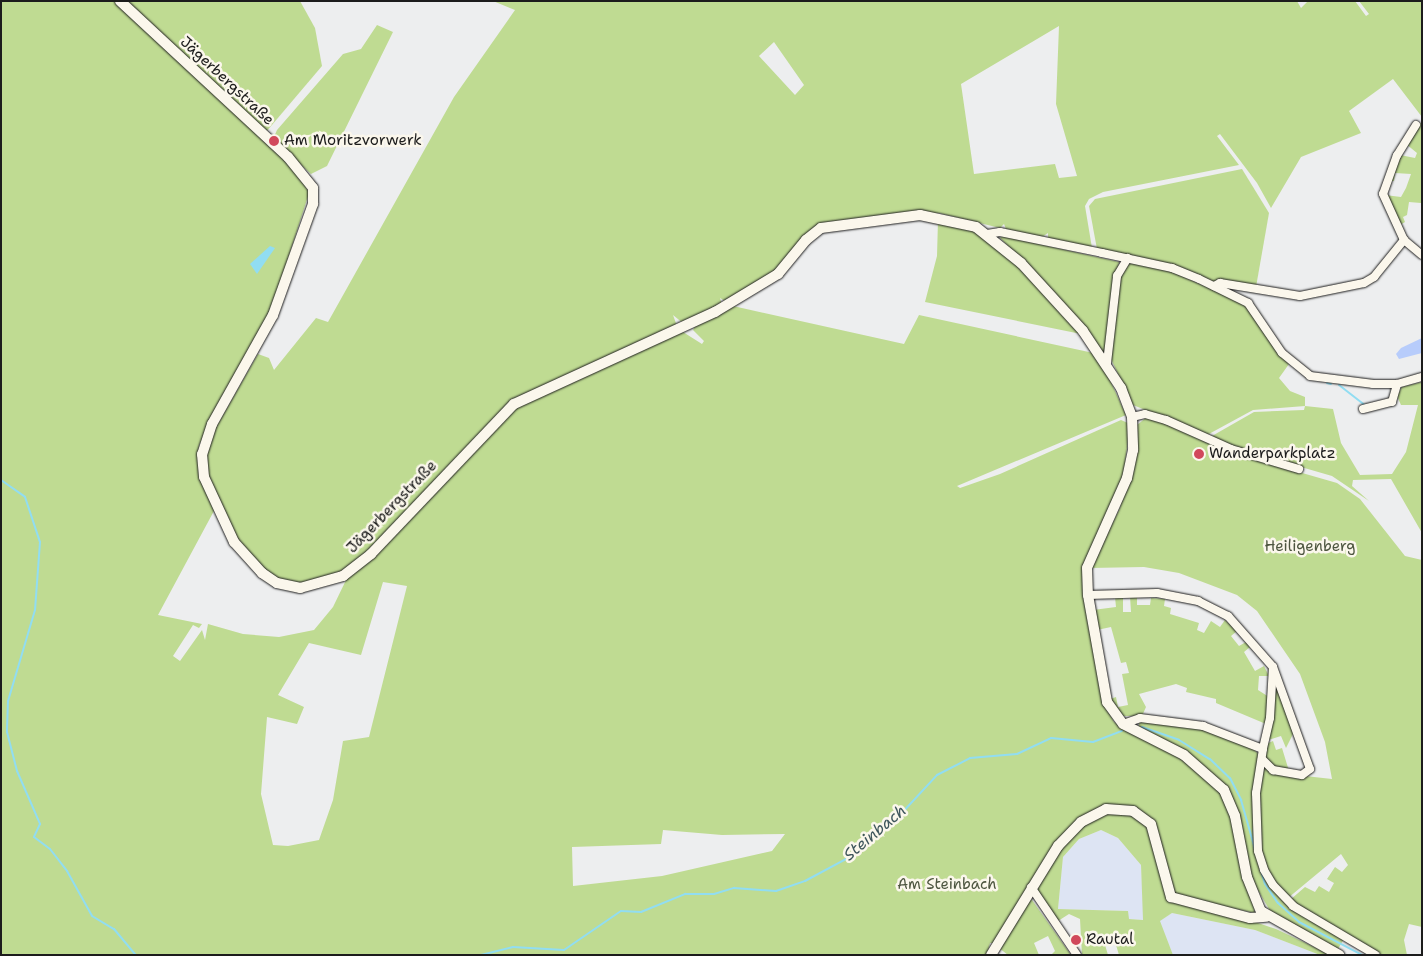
<!DOCTYPE html>
<meta charset="utf-8">
<style>
body{margin:0}
#map{position:relative;width:1423px;height:956px;overflow:hidden;background:#edeeef;font-family:"Shantell Sans",sans-serif}
div>[style]{position:absolute}
[style*='--x']{left:calc(var(--x)*1px);top:calc(var(--y)*1px);width:calc(var(--w)*1px);rotate:calc(var(--a)*1deg)}
.built>*{inset:0;background:#dde4f3}
.green>*{inset:0;background:#bfdb92}
.water>*{inset:0;background:#91ddf2}
.stream>*{height:2px;margin:-1px;padding:0 1px;transform-origin:1px;border-radius:1px;background:#91ddf2}
.building>*{inset:0;background:#b7ccfb}
.roads{filter:drop-shadow(0 0 1px #1c1c1c) drop-shadow(0 0 1px #1c1c1c)}
.street>*{height:8px;margin:-4px;padding:0 4px;transform-origin:4px;border-radius:4px;background:#fbf7ec}
.secondary>*{height:10px;margin:-5px;padding:0 5px;transform-origin:5px;border-radius:5px;background:#fbf7ec}
.dots>*{width:14px;height:14px;translate:-50% -50%;box-sizing:border-box;border:2px solid #fbf7ec;border-radius:50%}
span{translate:-50% -50%;white-space:nowrap;text-align:center;line-height:1.15;-webkit-text-stroke:5px #fbf7ec;paint-order:stroke}
.street-label{font-size:15px;color:#1c1c1c}
.poi-label{font-size:15px;color:#1c1c1c}
.left{translate:0 -50%;text-align:left}
.park-label{font-size:15px;color:#4d553f}
.water-label{font-size:16px;color:#3f565c;font-style:italic}
.frame{position:absolute;inset:0;border:2px solid #1c1c1c;pointer-events:none}
</style>
<div id="map">
<div class="built">
<div style="clip-path:polygon(1101px 830px,1118px 838px,1141px 865px,1144px 920px,1128px 919px,1128px 911px,1058px 909px,1063px 857px,1079px 839px)"></div>
<div style="clip-path:polygon(1172px 913px,1255px 930px,1320px 955px,1173px 955px,1159px 921px)"></div>
</div>
<div class="green">
<div style="clip-path:polygon(evenodd,1px 1px,116px 1px,297px 171px,309px 193px,270px 315px,199px 445px,198px 462px,215px 509px,158px 615px,202px 624px,199px 628px,193px 625px,173px 656px,180px 661px,202px 630px,205px 640px,208px 624px,243px 634px,279px 637px,314px 630px,333px 607px,348px 576px,520px 404px,683px 332px,702px 344px,704px 341px,693px 330px,695px 326px,733px 306px,904px 344px,919px 315px,1098px 354px,1126px 415px,957px 486px,960px 488px,1000px 474px,1112px 424px,1121px 420px,1130px 424px,1123px 478px,1083px 565px,1084px 595px,1104px 703px,1114px 722px,1181px 756px,1222px 791px,1228px 803px,1255px 913px,1182px 898px,1173px 892px,1156px 828px,1113px 805px,1056px 844px,994px 943px,990px 943px,987px 955px,1px 955px,1px 1px,383px 582px,407px 586px,369px 737px,343px 741px,333px 800px,319px 840px,288px 846px,273px 845px,261px 794px,267px 717px,297px 724px,304px 707px,278px 695px,309px 643px,361px 655px,383px 582px,1px 1px,663px 830px,722px 835px,785px 834px,772px 851px,662px 876px,573px 886px,572px 847px,661px 844px,663px 830px)"></div>
<div style="clip-path:polygon(124px 1px,300px 1px,315px 28px,322px 66px,266px 132px)"></div>
<div style="clip-path:polygon(evenodd,493px 1px,1297px 1px,1301px 8px,1308px 1px,1355px 1px,1366px 16px,1369px 14px,1359px 1px,1422px 1px,1422px 117px,1393px 79px,1349px 111px,1361px 133px,1301px 157px,1271px 208px,1257px 183px,1220px 134px,1217px 136px,1239px 165px,1103px 192px,1089px 199px,1085px 206px,1092px 248px,1048px 239px,1048px 233px,1042px 237px,1006px 229px,1004px 224px,1000px 228px,939px 213px,899px 213px,830px 222px,775px 272px,725px 301px,720px 298px,722px 305px,684px 324px,673px 315px,677px 326px,510px 401px,369px 551px,341px 572px,313px 583px,289px 584px,263px 571px,237px 540px,207px 476px,207px 443px,258px 354px,269px 358px,274px 370px,316px 318px,328px 322px,454px 97px,515px 10px,493px 1px,1059px 26px,1056px 104px,1077px 176px,1059px 178px,1055px 164px,974px 174px,961px 84px,1059px 26px,493px 1px,774px 42px,804px 85px,795px 95px,759px 56px,774px 42px)"></div>
<div style="clip-path:polygon(377px 25px,393px 32px,327px 166px,311px 174px,273px 139px,277px 130px,343px 54px,361px 49px)"></div>
<div style="clip-path:polygon(1422px 121px,1422px 221px,1421px 203px,1409px 202px,1407px 215px,1403px 217px,1405px 222px,1400px 225px,1385px 195px,1401px 197px,1406px 188px,1411px 174px,1395px 173px,1394px 181px,1388px 181px,1400px 155px,1415px 158px,1417px 153px,1406px 144px)"></div>
<div style="clip-path:polygon(1242px 169px,1269px 213px,1256px 287px,1215px 282px,1097px 249px,1089px 206px,1095px 199px)"></div>
<div style="clip-path:polygon(938px 220px,972px 229px,1020px 266px,1081px 334px,925px 302px,937px 256px)"></div>
<div style="clip-path:polygon(1003px 236px,1119px 262px,1105px 354px,1054px 292px,1000px 238px)"></div>
<div style="clip-path:polygon(1131px 262px,1172px 272px,1246px 304px,1289px 364px,1279px 378px,1290px 391px,1305px 397px,1305px 406px,1333px 409px,1341px 443px,1360px 475px,1392px 474px,1406px 452px,1418px 405px,1401px 405px,1397px 396px,1402px 387px,1422px 382px,1422px 533px,1391px 479px,1353px 480px,1352px 486px,1369px 501px,1332px 476px,1232px 447px,1212px 436px,1254px 412px,1304px 410px,1305px 406px,1253px 410px,1207px 435px,1133px 405px,1110px 357px,1119px 274px)"></div>
<div style="clip-path:polygon(1147px 417px,1264px 462px,1337px 483px,1360px 499px,1405px 556px,1422px 560px,1422px 927px,1409px 924px,1404px 940px,1407px 955px,1381px 955px,1290px 900px,1305px 887px,1315px 892px,1319px 886px,1329px 892px,1334px 883px,1327px 879px,1335px 867px,1342px 872px,1348px 865px,1341px 854px,1288px 898px,1270px 887px,1291px 908px,1345px 937px,1338px 949px,1272px 914px,1250px 877px,1226px 788px,1186px 753px,1138px 729px,1140px 720px,1202px 728px,1248px 744px,1278px 773px,1332px 779px,1325px 742px,1300px 674px,1257px 611px,1237px 595px,1179px 573px,1144px 567px,1090px 568px,1120px 508px,1137px 425px)"></div>
<div style="clip-path:polygon(1137px 595px,1137px 605px,1150px 605px,1151px 598px,1165px 599px,1164px 606px,1171px 608px,1170px 614px,1199px 623px,1197px 630px,1204px 633px,1211px 621px,1220px 627px,1225px 620px,1237px 631px,1231px 636px,1239px 646px,1246px 642px,1250px 647px,1244px 652px,1255px 671px,1264px 666px,1269px 676px,1259px 676px,1258px 690px,1269px 697px,1266px 724px,1216px 703px,1216px 699px,1186px 692px,1187px 688px,1176px 684px,1139px 694px,1146px 707px,1142px 716px,1121px 716px,1110px 699px,1116px 697px,1118px 707px,1128px 705px,1122px 674px,1129px 673px,1126px 662px,1121px 663px,1111px 627px,1097px 630px,1093px 610px,1116px 607px,1115px 597px,1123px 597px,1123px 612px,1131px 612px,1130px 596px)"></div>
<div style="clip-path:polygon(1274px 682px,1295px 730px,1286px 748px,1281px 736px,1268px 740px)"></div>
<div style="clip-path:polygon(1273px 741px,1276px 750px,1282px 748px,1289px 771px,1273px 767px,1265px 758px,1268px 743px)"></div>
<div style="clip-path:polygon(evenodd,1126px 812px,1149px 825px,1164px 891px,1276px 929px,1331px 955px,1320px 955px,1255px 930px,1172px 913px,1160px 921px,1173px 955px,1119px 955px,1113px 935px,1103px 938px,1108px 955px,1082px 955px,1080px 919px,1069px 914px,1058px 921px,1038px 893px,1036px 882px,1070px 837px,1101px 813px,1126px 812px,1101px 830px,1118px 838px,1141px 865px,1143px 920px,1129px 919px,1128px 911px,1058px 909px,1063px 857px,1079px 839px,1101px 830px)"></div>
<div style="clip-path:polygon(1030px 899px,1032px 900px,1071px 955px,1051px 955px,1055px 951px,1048px 936px,1034px 943px,1039px 955px,1008px 955px,999px 948px)"></div>
</div>
<div class="water">
<div style="clip-path:polygon(270px 246px,275px 248px,257px 274px,250px 264px)"></div>
</div>
<div class="stream">
<div style="--x:1327;--y:383;--w:4;--a:14"></div>
<div style="--x:1339;--y:385;--w:33;--a:38"></div>
<div style="--x:1;--y:480;--w:29;--a:35"></div>
<div style="--x:25;--y:497;--w:47;--a:71.6"></div>
<div style="--x:40;--y:542;--w:68;--a:94.2"></div>
<div style="--x:35;--y:610;--w:95;--a:106.5"></div>
<div style="--x:8;--y:701;--w:31;--a:92"></div>
<div style="--x:7;--y:732;--w:40;--a:75.6"></div>
<div style="--x:17;--y:771;--w:58;--a:66.5"></div>
<div style="--x:40;--y:824;--w:14;--a:115"></div>
<div style="--x:34;--y:837;--w:20;--a:37"></div>
<div style="--x:50;--y:849;--w:28;--a:52"></div>
<div style="--x:67;--y:871;--w:51;--a:60.9"></div>
<div style="--x:92;--y:916;--w:26;--a:31"></div>
<div style="--x:114;--y:929;--w:34;--a:50"></div>
<div style="--x:1142;--y:727;--w:39;--a:19"></div>
<div style="--x:1179;--y:740;--w:36;--a:32"></div>
<div style="--x:1210;--y:759;--w:28;--a:44"></div>
<div style="--x:1230;--y:778;--w:25;--a:63"></div>
<div style="--x:1241;--y:800;--w:87;--a:74.1"></div>
<div style="--x:1265;--y:884;--w:23;--a:56"></div>
<div style="--x:1278;--y:903;--w:28;--a:42"></div>
<div style="--x:1299;--y:922;--w:71;--a:27.6"></div>
<div style="--x:481;--y:955;--w:33;--a:-14"></div>
<div style="--x:513;--y:947;--w:51;--a:3.4"></div>
<div style="--x:564;--y:950;--w:69;--a:-34.4"></div>
<div style="--x:621;--y:911;--w:20;--a:3"></div>
<div style="--x:641;--y:912;--w:48;--a:-22.2"></div>
<div style="--x:685;--y:894;--w:29;--a:0"></div>
<div style="--x:714;--y:894;--w:21;--a:-17"></div>
<div style="--x:734;--y:888;--w:42;--a:4.1"></div>
<div style="--x:776;--y:891;--w:31;--a:-19"></div>
<div style="--x:805;--y:881;--w:51;--a:-28.1"></div>
<div style="--x:850;--y:857;--w:65;--a:-40"></div>
<div style="--x:900;--y:815;--w:54;--a:-47.2"></div>
<div style="--x:937;--y:775;--w:37;--a:-27"></div>
<div style="--x:970;--y:758;--w:47;--a:-4.9"></div>
<div style="--x:1017;--y:754;--w:38;--a:-25"></div>
<div style="--x:1051;--y:738;--w:42;--a:5.4"></div>
<div style="--x:1093;--y:742;--w:31;--a:-21"></div>
</div>
<div class="building">
<div style="clip-path:polygon(1422px 338px,1422px 353px,1399px 359px,1396px 354px,1401px 348px)"></div>
</div>
<div class="roads">
<div class="street">
<div style="--x:1416;--y:125;--w:36;--a:122"></div>
<div style="--x:1397;--y:155;--w:41;--a:109.7"></div>
<div style="--x:1383;--y:194;--w:51;--a:65.5"></div>
<div style="--x:1404;--y:240;--w:23;--a:40"></div>
<div style="--x:987;--y:234;--w:13;--a:-9"></div>
<div style="--x:1000;--y:232;--w:104;--a:11.6"></div>
<div style="--x:1102;--y:253;--w:72;--a:12.1"></div>
<div style="--x:1172;--y:268;--w:29;--a:22"></div>
<div style="--x:1199;--y:279;--w:55;--a:26.1"></div>
<div style="--x:1248;--y:303;--w:60;--a:55.8"></div>
<div style="--x:1282;--y:353;--w:36;--a:39"></div>
<div style="--x:1310;--y:376;--w:64;--a:7.2"></div>
<div style="--x:1373;--y:384;--w:24;--a:0"></div>
<div style="--x:1397;--y:384;--w:26;--a:-16"></div>
<div style="--x:1214;--y:286;--w:7;--a:-27"></div>
<div style="--x:1220;--y:283;--w:81;--a:9.2"></div>
<div style="--x:1300;--y:296;--w:65;--a:-11.5"></div>
<div style="--x:1364;--y:283;--w:12;--a:-31"></div>
<div style="--x:1374;--y:277;--w:48;--a:-51"></div>
<div style="--x:1107;--y:363;--w:88;--a:-83.4"></div>
<div style="--x:1117;--y:276;--w:21;--a:-59"></div>
<div style="--x:1363;--y:409;--w:30;--a:-14"></div>
<div style="--x:1392;--y:402;--w:19;--a:-74"></div>
<div style="--x:1132;--y:417;--w:13;--a:-13"></div>
<div style="--x:1145;--y:414;--w:22;--a:16"></div>
<div style="--x:1166;--y:420;--w:71;--a:24"></div>
<div style="--x:1231;--y:449;--w:71;--a:16.4"></div>
<div style="--x:1088;--y:595;--w:69;--a:-1.7"></div>
<div style="--x:1157;--y:593;--w:42;--a:11"></div>
<div style="--x:1198;--y:601;--w:34;--a:27"></div>
<div style="--x:1228;--y:616;--w:68;--a:48.6"></div>
<div style="--x:1123;--y:724;--w:18;--a:-19"></div>
<div style="--x:1140;--y:718;--w:64;--a:7.2"></div>
<div style="--x:1203;--y:726;--w:64;--a:21"></div>
<div style="--x:1262;--y:759;--w:16;--a:45"></div>
<div style="--x:1273;--y:770;--w:29;--a:10"></div>
<div style="--x:1302;--y:775;--w:10;--a:-37"></div>
<div style="--x:1310;--y:769;--w:109;--a:-109.9"></div>
<div style="--x:1273;--y:667;--w:51;--a:93.4"></div>
<div style="--x:1270;--y:718;--w:32;--a:103"></div>
<div style="--x:1263;--y:749;--w:45;--a:99"></div>
<div style="--x:1256;--y:793;--w:58;--a:88"></div>
<div style="--x:1258;--y:851;--w:20;--a:72"></div>
<div style="--x:1264;--y:870;--w:17;--a:59"></div>
<div style="--x:1273;--y:885;--w:29;--a:46"></div>
<div style="--x:1293;--y:906;--w:96;--a:30.6"></div>
<div style="--x:1031;--y:887;--w:82;--a:55.9"></div>
</div>
<div class="secondary">
<div style="--x:120;--y:1;--w:229;--a:42.9"></div>
<div style="--x:288;--y:157;--w:40;--a:51"></div>
<div style="--x:313;--y:188;--w:16;--a:90"></div>
<div style="--x:313;--y:204;--w:118;--a:109.8"></div>
<div style="--x:273;--y:315;--w:125;--a:119.2"></div>
<div style="--x:212;--y:424;--w:32;--a:108"></div>
<div style="--x:202;--y:454;--w:23;--a:85"></div>
<div style="--x:204;--y:477;--w:72;--a:65.2"></div>
<div style="--x:234;--y:542;--w:42;--a:47.9"></div>
<div style="--x:262;--y:573;--w:18;--a:34"></div>
<div style="--x:277;--y:583;--w:24;--a:12"></div>
<div style="--x:300;--y:588;--w:45;--a:-15.6"></div>
<div style="--x:343;--y:576;--w:36;--a:-38"></div>
<div style="--x:371;--y:554;--w:207;--a:-46.4"></div>
<div style="--x:514;--y:404;--w:221;--a:-24.6"></div>
<div style="--x:715;--y:312;--w:74;--a:-31.1"></div>
<div style="--x:778;--y:274;--w:44;--a:-50.5"></div>
<div style="--x:806;--y:240;--w:19;--a:-39"></div>
<div style="--x:821;--y:228;--w:100;--a:-7.5"></div>
<div style="--x:920;--y:215;--w:57;--a:12.1"></div>
<div style="--x:976;--y:227;--w:58;--a:38.7"></div>
<div style="--x:1021;--y:263;--w:92;--a:47.6"></div>
<div style="--x:1083;--y:331;--w:69;--a:56.3"></div>
<div style="--x:1121;--y:388;--w:31;--a:69"></div>
<div style="--x:1132;--y:417;--w:33;--a:88"></div>
<div style="--x:1133;--y:450;--w:29;--a:102"></div>
<div style="--x:1127;--y:478;--w:98;--a:114"></div>
<div style="--x:1087;--y:568;--w:27;--a:88"></div>
<div style="--x:1088;--y:595;--w:109;--a:79.9"></div>
<div style="--x:1107;--y:702;--w:27;--a:54"></div>
<div style="--x:1123;--y:724;--w:68;--a:26.9"></div>
<div style="--x:1184;--y:755;--w:53;--a:41.2"></div>
<div style="--x:1224;--y:790;--w:28;--a:67"></div>
<div style="--x:1235;--y:816;--w:62;--a:78.9"></div>
<div style="--x:1247;--y:877;--w:37;--a:68"></div>
<div style="--x:1261;--y:911;--w:90;--a:29.4"></div>
<div style="--x:991;--y:955;--w:128;--a:-58.4"></div>
<div style="--x:1058;--y:846;--w:33;--a:-46"></div>
<div style="--x:1081;--y:822;--w:28;--a:-27"></div>
<div style="--x:1106;--y:809;--w:27;--a:4"></div>
<div style="--x:1133;--y:811;--w:22;--a:36"></div>
<div style="--x:1151;--y:824;--w:76;--a:74.7"></div>
<div style="--x:1171;--y:897;--w:82;--a:14.9"></div>
<div style="--x:1250;--y:918;--w:16;--a:-4"></div>
</div>
</div>
<div class="dots">
<div style="left:274px;top:141px;background:#d1495b"></div>
<div style="left:1199px;top:454px;background:#d1495b"></div>
<div style="left:1076px;top:940px;background:#d1495b"></div>
</div>
<div class="street-label">
<span style="left:227px;top:81px;rotate:43deg">Jägerbergstraße</span>
<span style="left:392px;top:507px;rotate:-46deg">Jägerbergstraße</span>
</div>
<div class="poi-label">
<span class="left" style="left:284px;top:141px">Am Moritzvorwerk</span>
<span class="left" style="left:1209px;top:454px">Wanderparkplatz</span>
<span class="left" style="left:1086px;top:940px">Rautal</span>
</div>
<div class="park-label">
<span style="left:1310px;top:547px">Heiligenberg</span>
<span style="left:947px;top:885px">Am Steinbach</span>
</div>
<div class="water-label">
<span style="left:875px;top:833px;rotate:-40deg">Steinbach</span>
</div>
<div class="frame"></div>
</div>
